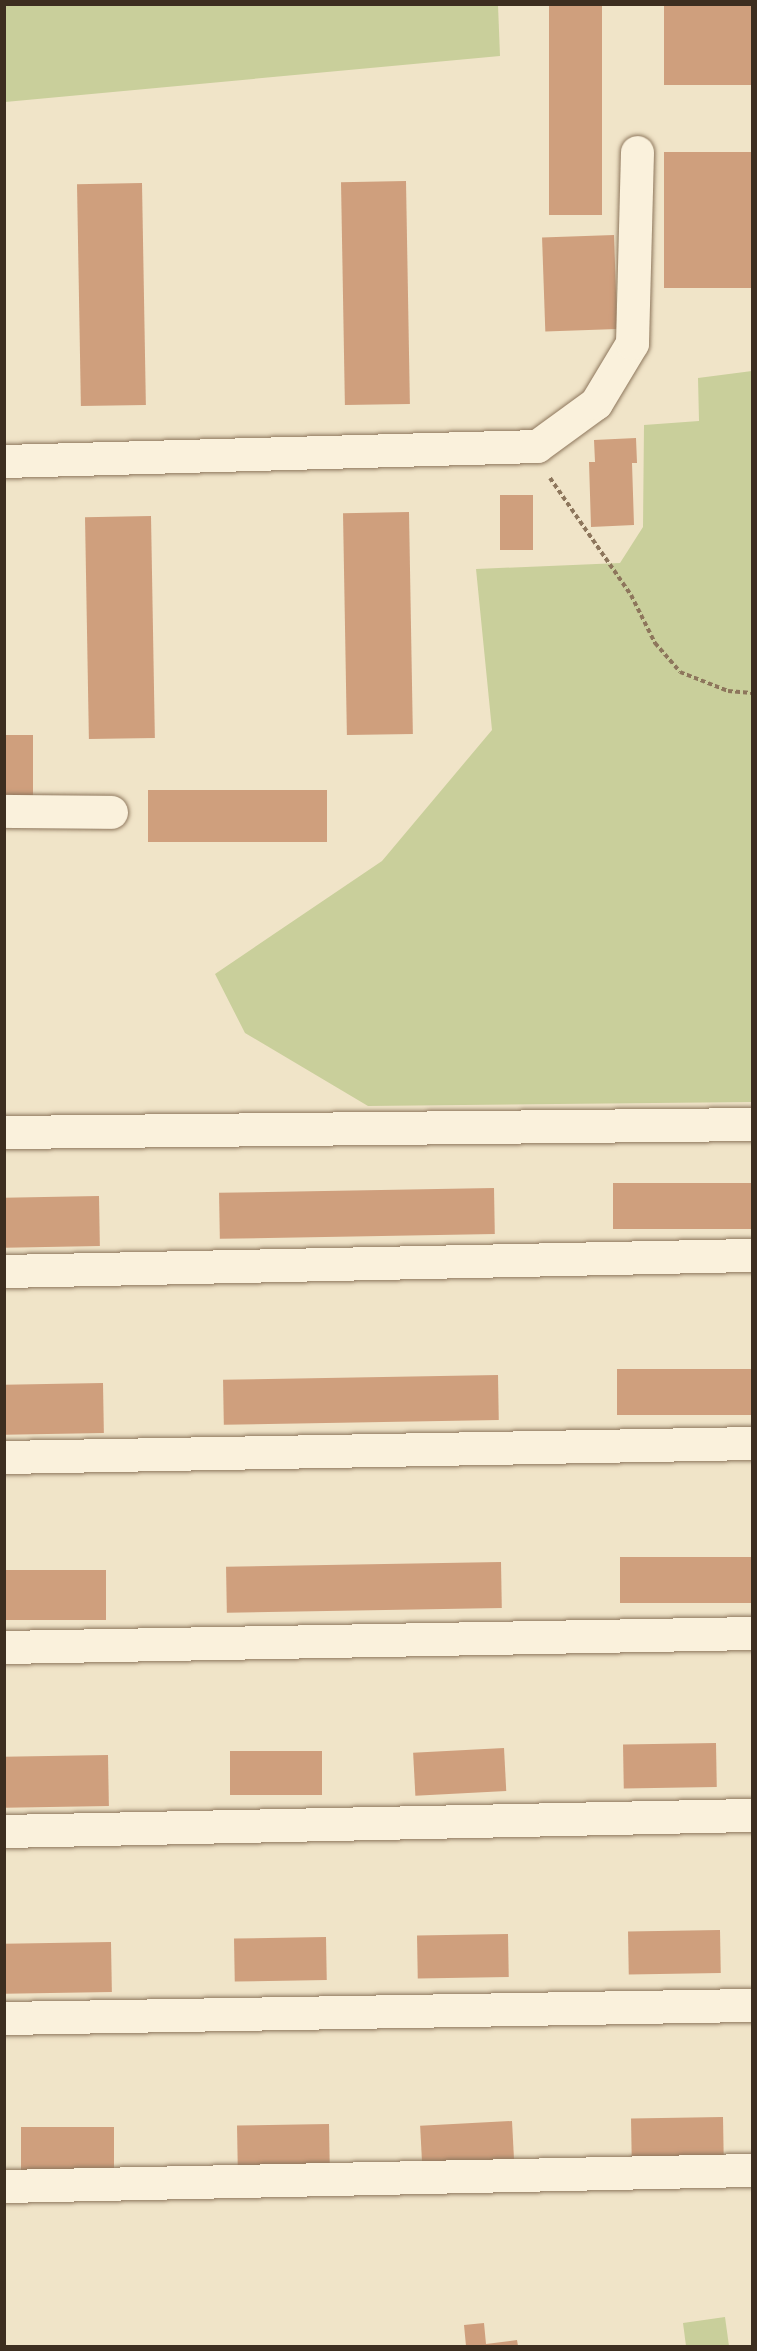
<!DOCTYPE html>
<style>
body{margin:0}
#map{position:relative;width:757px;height:2351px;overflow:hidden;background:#f0e4c8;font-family:"Zilla Slab",serif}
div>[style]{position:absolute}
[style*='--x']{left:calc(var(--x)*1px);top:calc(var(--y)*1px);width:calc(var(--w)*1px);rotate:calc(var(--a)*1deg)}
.green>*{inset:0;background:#c9cf9b}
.building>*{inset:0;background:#cf9f7d;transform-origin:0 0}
.path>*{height:4px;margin-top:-2px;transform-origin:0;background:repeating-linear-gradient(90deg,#8d765c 0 4.5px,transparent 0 7.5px)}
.roads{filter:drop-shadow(0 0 2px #8d765c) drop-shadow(0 0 2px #8d765c)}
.minor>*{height:33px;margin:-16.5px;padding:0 16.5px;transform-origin:16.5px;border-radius:16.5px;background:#faf1dc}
span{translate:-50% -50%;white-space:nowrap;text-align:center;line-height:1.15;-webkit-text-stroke:4.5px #f7eed8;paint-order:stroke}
.frame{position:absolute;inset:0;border:6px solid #3d2e20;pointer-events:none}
</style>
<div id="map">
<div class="green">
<div style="clip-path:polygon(5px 4px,498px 5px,500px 56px,5px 102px)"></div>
<div style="clip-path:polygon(752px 371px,752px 1102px,368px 1106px,245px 1033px,215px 974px,382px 861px,492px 730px,476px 569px,620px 563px,643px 527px,644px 425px,699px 421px,698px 378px)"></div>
<div style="clip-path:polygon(725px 2317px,729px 2346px,686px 2346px,683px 2323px)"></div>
</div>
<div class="building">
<div style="left:549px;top:4px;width:53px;height:211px"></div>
<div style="left:664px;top:4px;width:88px;height:81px"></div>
<div style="left:752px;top:152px;width:136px;height:88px;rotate:90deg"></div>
<div style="left:406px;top:181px;width:223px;height:65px;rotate:89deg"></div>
<div style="left:142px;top:183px;width:222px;height:65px;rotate:89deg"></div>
<div style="left:614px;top:235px;width:94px;height:72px;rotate:88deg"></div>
<div style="clip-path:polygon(636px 438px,637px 463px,632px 463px,634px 525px,591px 527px,589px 462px,595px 462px,594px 440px)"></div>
<div style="left:533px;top:495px;width:55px;height:33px;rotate:90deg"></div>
<div style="left:409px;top:512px;width:222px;height:66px;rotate:89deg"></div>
<div style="left:151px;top:516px;width:222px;height:66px;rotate:89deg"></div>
<div style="left:4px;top:735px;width:29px;height:66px"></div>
<div style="left:327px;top:790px;width:52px;height:179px;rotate:90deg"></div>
<div style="left:752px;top:1183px;width:46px;height:139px;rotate:90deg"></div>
<div style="left:494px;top:1188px;width:46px;height:275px;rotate:89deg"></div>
<div style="left:99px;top:1196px;width:50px;height:95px;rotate:89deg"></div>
<div style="left:752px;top:1369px;width:46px;height:135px;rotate:90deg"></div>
<div style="left:498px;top:1375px;width:45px;height:275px;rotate:89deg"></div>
<div style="left:103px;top:1383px;width:50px;height:99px;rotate:89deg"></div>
<div style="left:752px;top:1557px;width:46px;height:132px;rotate:90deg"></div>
<div style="left:501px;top:1562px;width:46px;height:275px;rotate:89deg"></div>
<div style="left:106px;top:1570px;width:50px;height:102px;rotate:90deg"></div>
<div style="left:716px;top:1743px;width:44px;height:93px;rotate:89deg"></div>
<div style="left:504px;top:1748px;width:43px;height:91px;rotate:87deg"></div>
<div style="left:322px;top:1751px;width:44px;height:92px;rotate:90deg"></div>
<div style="left:108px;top:1755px;width:51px;height:104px;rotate:89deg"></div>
<div style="left:720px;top:1930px;width:43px;height:92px;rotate:89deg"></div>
<div style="left:508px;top:1934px;width:43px;height:91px;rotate:89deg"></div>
<div style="left:326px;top:1937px;width:43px;height:92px;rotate:89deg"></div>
<div style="left:111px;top:1942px;width:50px;height:107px;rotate:89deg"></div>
<div style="left:723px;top:2117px;width:43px;height:92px;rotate:89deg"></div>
<div style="left:512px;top:2121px;width:43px;height:92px;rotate:87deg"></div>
<div style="left:329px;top:2124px;width:44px;height:92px;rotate:89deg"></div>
<div style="left:114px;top:2127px;width:44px;height:93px;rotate:90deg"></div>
<div style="clip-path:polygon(484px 2323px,486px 2344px,517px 2340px,518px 2346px,466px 2346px,464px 2325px)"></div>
</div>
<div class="path">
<div style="--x:550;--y:478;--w:142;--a:55.3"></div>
<div style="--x:631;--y:595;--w:54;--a:63.4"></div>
<div style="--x:655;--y:643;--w:38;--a:49"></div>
<div style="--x:680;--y:672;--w:52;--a:21.6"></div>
<div style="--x:728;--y:691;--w:24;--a:5"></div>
</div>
<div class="roads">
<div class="minor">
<div style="--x:4;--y:461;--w:533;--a:-1.61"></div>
<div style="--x:537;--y:446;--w:73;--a:-36.1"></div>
<div style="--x:596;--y:403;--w:70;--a:-59"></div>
<div style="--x:632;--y:343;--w:191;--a:-88.5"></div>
<div style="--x:4;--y:811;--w:107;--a:0.5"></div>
<div style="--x:4;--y:1132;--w:748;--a:-0.61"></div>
<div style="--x:4;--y:1271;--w:748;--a:-1.23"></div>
<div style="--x:4;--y:1457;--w:748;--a:-1.07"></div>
<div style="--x:4;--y:1647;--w:748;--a:-1.07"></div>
<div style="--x:4;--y:1831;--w:748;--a:-1.23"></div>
<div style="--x:4;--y:2018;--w:748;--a:-1"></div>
<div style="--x:4;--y:2186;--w:748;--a:-1.23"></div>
</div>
</div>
<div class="frame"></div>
</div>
